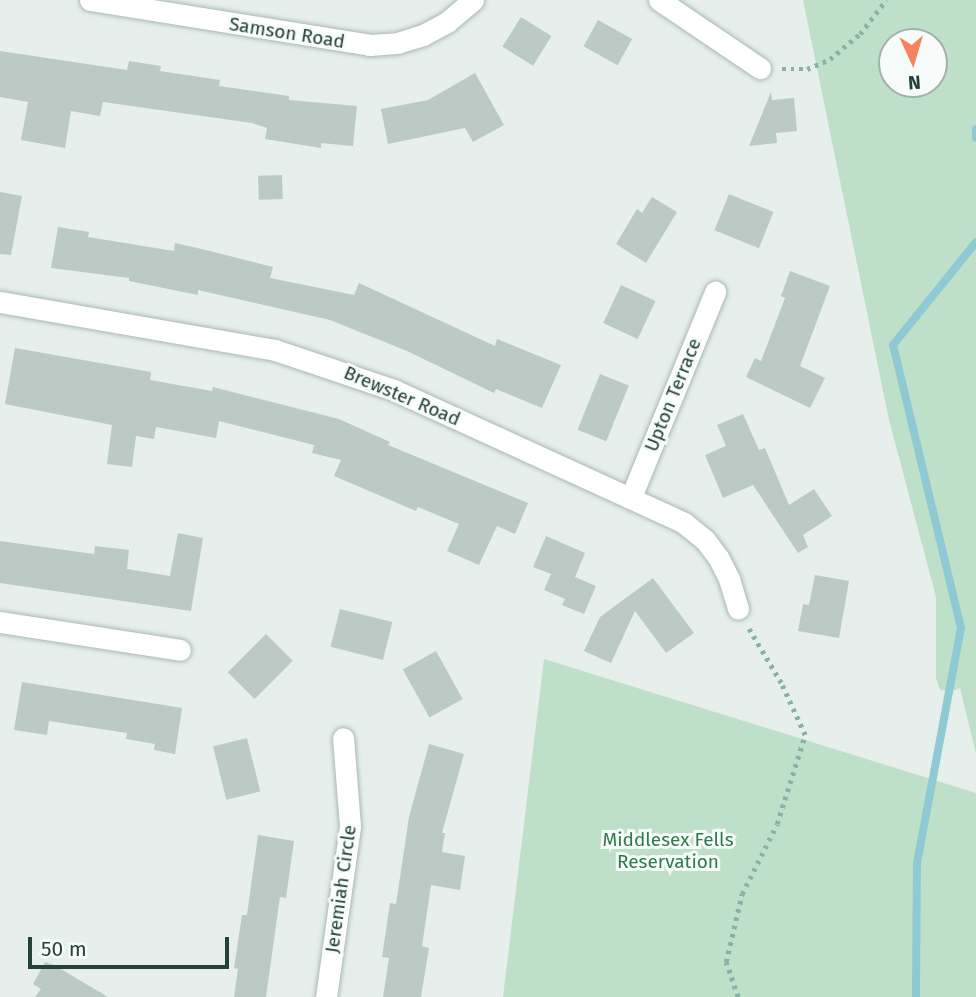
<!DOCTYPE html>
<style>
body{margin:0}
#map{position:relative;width:976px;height:997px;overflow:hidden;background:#e6efeb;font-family:"Fira Sans",sans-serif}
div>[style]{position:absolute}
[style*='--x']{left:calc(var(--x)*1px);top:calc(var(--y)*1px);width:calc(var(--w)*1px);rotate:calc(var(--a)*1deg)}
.green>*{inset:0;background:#bfe0c8}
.stream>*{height:8px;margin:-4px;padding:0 4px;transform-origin:4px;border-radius:4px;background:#8ec9d4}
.building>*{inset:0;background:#bbcac4;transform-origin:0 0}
.path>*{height:4.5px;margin-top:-2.25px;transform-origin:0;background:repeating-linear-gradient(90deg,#86b3a5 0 3.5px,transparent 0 8.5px)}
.roads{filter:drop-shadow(0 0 2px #a8b8b2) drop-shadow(0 0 2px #a8b8b2)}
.street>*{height:21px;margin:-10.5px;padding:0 10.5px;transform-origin:10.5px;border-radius:10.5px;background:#fff}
span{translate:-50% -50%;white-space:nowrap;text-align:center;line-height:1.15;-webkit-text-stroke:6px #f7fbf9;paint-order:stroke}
.street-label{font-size:19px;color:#24423a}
.park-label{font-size:19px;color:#2d7a4b}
.north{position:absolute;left:878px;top:28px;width:70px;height:70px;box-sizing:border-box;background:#f7fbf9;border:2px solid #a3b1ad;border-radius:50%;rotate:176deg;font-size:19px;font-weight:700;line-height:28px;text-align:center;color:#24423a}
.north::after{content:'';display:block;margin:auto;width:24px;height:32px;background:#f4845f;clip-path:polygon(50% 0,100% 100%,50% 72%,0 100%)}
.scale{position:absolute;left:28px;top:937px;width:201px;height:32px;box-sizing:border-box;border:4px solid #24423a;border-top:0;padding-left:9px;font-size:21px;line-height:24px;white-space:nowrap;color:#24423a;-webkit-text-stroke:5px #f7fbf9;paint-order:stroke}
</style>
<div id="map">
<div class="green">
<div style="clip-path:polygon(evenodd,803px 0,976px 0,976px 754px,960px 688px,952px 691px,940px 690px,936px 678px,936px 597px,889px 420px,803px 0,892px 42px,934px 42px,934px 84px,892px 84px,892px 42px)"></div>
<div style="clip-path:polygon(544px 659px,976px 793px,976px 997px,503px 997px)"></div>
</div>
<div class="stream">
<div style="--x:976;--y:129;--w:9;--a:90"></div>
<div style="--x:916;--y:997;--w:134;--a:-89.6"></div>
<div style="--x:917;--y:863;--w:239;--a:-79.4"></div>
<div style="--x:961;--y:628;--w:291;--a:-103.5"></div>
<div style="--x:893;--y:345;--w:132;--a:-51.1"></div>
</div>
<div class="building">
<div style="left:521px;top:17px;width:36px;height:35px;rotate:32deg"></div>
<div style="left:598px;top:20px;width:39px;height:30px;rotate:29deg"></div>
<div style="clip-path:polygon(0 51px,127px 70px,129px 61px,161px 66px,160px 71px,220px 80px,219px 86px,289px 96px,289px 100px,357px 106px,353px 146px,321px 143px,321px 148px,265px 139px,267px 128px,252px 123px,103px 102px,100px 116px,71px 111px,65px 148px,21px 140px,28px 102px,0 97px)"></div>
<div style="clip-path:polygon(475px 73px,504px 125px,473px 142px,465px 128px,388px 144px,381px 109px,428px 100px)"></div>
<div style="clip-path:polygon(771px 92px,772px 100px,794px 98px,797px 131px,776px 133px,777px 143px,749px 146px)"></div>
<div style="left:282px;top:175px;width:24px;height:24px;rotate:88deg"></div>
<div style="clip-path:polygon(0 192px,22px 196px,11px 255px,0 254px)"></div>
<div style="left:729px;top:194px;width:48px;height:39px;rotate:22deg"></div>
<div style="clip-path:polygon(652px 197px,677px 212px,646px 263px,616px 244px,637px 209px,642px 213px)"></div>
<div style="clip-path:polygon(58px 227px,89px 232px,88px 237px,174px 251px,175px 243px,206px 250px,273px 267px,270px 278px,354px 295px,359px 283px,495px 346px,497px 339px,561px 365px,542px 408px,496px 389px,494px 393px,407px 351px,330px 320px,198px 290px,198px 295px,129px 281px,129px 278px,51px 268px)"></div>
<div style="clip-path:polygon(790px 271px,830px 286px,800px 366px,825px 378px,810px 408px,746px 377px,755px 358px,761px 361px,785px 298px,781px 296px)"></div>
<div style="left:621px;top:285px;width:38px;height:42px;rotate:25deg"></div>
<div style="clip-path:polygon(15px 348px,151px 372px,150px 380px,212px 391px,213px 387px,339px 419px,390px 442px,388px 445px,528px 503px,515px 534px,497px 526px,479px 565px,447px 551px,459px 524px,418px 507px,416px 511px,334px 476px,341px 460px,312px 453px,314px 445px,219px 421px,216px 438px,156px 427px,154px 439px,136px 436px,132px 467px,107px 464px,112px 425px,5px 404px)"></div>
<div style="left:600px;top:374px;width:31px;height:60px;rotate:22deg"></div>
<div style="clip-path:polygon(743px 414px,759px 450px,765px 448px,789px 505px,814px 489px,832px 516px,803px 535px,808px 547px,798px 553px,753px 485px,723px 498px,705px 455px,726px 446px,717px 425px)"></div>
<div style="clip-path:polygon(178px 533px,203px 538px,191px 611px,0 583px,0 541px,94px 554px,95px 546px,129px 550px,127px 569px,170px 576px)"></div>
<div style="clip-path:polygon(546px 536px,585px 553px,575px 577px,596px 586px,584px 614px,562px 605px,565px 599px,544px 590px,551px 574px,533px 567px)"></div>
<div style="clip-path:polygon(815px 575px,849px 581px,839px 638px,798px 631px,803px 604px,809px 605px)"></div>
<div style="clip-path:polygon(653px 578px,694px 633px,666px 653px,635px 611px,611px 663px,584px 651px,600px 617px)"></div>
<div style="left:340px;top:609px;width:54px;height:39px;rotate:14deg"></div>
<div style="left:266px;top:634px;width:38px;height:54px;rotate:45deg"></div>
<div style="left:436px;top:651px;width:55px;height:38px;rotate:61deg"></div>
<div style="clip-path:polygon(22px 682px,182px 708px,175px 754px,154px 750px,155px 744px,126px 739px,127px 733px,49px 721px,47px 735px,14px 730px)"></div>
<div style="left:247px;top:738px;width:55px;height:35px;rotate:76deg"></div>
<div style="clip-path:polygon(429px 744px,464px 754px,442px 833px,445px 833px,442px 852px,465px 856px,460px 890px,431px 885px,422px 946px,429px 948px,421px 997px,383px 997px,389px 958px,382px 957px,390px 903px,396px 904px,409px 817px)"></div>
<div style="clip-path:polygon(258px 835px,294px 841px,286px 898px,280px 897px,266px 997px,234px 997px,238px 969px,234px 968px,242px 915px,247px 915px)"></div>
<div style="clip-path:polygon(45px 962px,54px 965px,108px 997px,35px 997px,41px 989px,33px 984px)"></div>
</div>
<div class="path">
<div style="--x:782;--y:69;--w:25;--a:0"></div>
<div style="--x:807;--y:69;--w:25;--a:-23"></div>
<div style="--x:830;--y:59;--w:39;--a:-40"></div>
<div style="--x:860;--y:34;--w:43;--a:-52.6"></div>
<div style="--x:738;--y:997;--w:37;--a:-109"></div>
<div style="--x:726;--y:962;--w:70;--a:-76.8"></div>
<div style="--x:742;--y:894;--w:78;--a:-63.4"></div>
<div style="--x:777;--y:824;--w:93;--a:-72.5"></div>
<div style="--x:805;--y:735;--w:57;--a:-114.8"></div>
<div style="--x:781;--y:683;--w:63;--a:-120.7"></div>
</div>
<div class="roads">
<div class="street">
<div style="--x:90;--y:0;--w:284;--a:9.1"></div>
<div style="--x:370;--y:45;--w:27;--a:-4"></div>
<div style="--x:397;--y:43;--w:27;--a:-17"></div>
<div style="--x:423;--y:35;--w:27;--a:-28"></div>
<div style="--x:447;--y:22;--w:34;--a:-40"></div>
<div style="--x:659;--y:0;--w:122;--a:34"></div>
<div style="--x:0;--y:302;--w:279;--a:9.9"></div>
<div style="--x:275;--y:350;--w:126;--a:18.6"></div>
<div style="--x:394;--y:390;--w:319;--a:24.6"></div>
<div style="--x:684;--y:523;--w:27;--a:39"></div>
<div style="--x:705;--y:540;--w:21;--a:53"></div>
<div style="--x:718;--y:557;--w:25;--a:63"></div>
<div style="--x:729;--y:579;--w:31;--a:73"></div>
<div style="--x:631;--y:497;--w:222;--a:-67.7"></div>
<div style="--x:0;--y:622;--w:182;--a:8.8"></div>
<div style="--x:326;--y:997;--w:173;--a:-82"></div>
<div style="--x:350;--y:826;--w:88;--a:-94.5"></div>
</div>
</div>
<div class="street-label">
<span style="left:287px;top:33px;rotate:9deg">Samson Road</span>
<span style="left:673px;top:395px;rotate:-68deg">Upton Terrace</span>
<span style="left:402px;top:396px;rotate:23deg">Brewster Road</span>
<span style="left:341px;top:889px;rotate:-82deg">Jeremiah Circle</span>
</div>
<div class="park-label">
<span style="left:668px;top:851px">Middlesex Fells<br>Reservation</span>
</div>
<div class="north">N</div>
<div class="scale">50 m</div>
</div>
